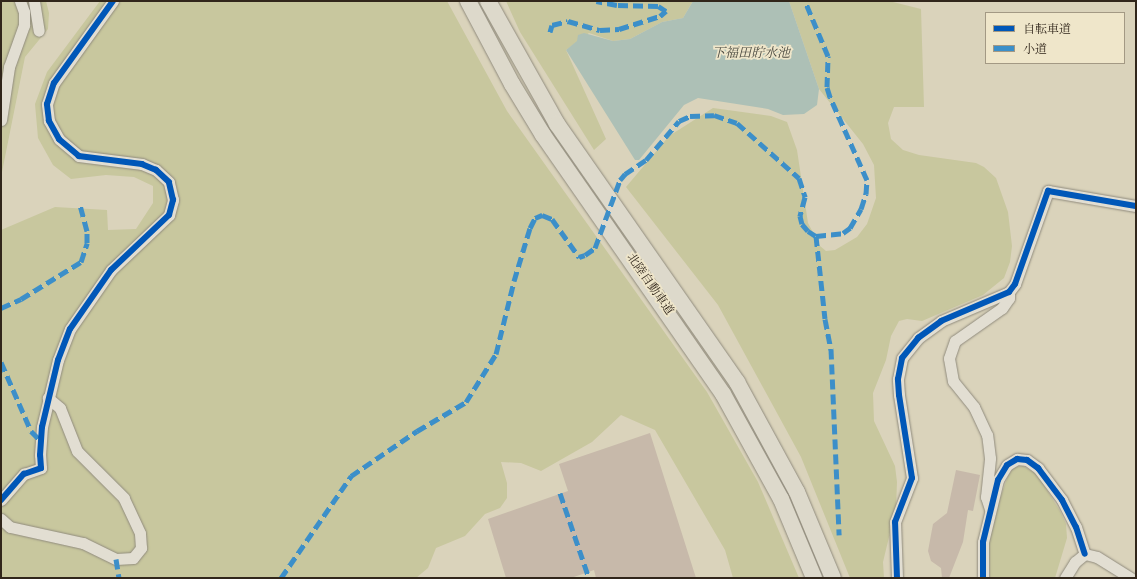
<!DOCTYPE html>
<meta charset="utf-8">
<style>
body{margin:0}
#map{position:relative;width:1137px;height:579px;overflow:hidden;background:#dad3bb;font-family:"Old Standard TT","Noto Serif JP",serif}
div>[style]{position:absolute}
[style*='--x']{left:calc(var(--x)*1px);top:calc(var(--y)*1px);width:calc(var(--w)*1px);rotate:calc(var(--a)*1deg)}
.green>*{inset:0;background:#c8c79e}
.water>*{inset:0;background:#adc0b6}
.building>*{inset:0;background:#c7b9aa}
.roads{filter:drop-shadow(0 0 1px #908b7d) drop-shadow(0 0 1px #908b7d)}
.minor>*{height:11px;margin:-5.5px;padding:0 5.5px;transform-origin:5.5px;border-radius:5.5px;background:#e2ded2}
.highway>*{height:16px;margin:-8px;padding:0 8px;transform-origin:8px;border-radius:8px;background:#ddd9cb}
.quiet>*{height:5px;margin-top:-2.5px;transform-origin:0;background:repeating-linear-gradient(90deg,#3c8fc9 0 10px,transparent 0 15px)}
.cycleway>*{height:6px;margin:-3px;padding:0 3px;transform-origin:3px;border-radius:3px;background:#0057b8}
span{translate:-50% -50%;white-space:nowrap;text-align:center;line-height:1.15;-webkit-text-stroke:3.5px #efe6ca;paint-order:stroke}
.street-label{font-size:12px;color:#31261b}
.water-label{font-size:13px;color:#4b4a41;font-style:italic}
.frame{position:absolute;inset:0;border:2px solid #31261b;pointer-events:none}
.legend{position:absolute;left:985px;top:12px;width:140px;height:52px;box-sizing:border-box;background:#efe6ca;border:1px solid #a39984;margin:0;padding:5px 7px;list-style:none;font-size:12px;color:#31261b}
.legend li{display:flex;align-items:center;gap:8px;height:20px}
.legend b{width:20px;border:1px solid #a39984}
</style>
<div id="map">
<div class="green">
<div style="clip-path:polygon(1px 1px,46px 1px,49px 13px,48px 29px,25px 57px,1px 177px)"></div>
<div style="clip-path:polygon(100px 1px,447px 1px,507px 111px,707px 392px,758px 482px,799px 578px,733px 578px,725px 550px,655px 430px,621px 415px,592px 442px,541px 471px,521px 463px,501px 462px,507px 483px,507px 498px,500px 508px,485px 514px,465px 536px,436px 548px,428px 568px,416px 578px,1px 578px,1px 230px,55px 207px,107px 210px,108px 230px,136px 229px,153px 203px,153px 186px,134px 177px,106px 175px,71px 179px,53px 165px,38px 138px,35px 104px,47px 72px)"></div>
<div style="clip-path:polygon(506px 1px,693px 1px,683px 18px,662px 22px,630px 39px,613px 41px,589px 33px,566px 50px,606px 139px,594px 150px,520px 32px)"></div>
<div style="clip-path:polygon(789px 1px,889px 1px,921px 9px,924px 107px,894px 107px,888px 123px,891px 139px,903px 150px,919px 155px,976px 163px,984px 167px,996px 178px,1008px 212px,1012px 246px,1010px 262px,1004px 278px,983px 295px,922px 321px,907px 319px,899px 321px,891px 336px,886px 360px,873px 393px,874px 421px,895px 466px,897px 482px,896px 508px,883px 562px,884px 578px,850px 578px,801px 457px,718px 305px,626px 187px,669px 136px,713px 108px,771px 116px,787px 122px,797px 150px,808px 223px,820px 246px,826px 251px,835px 250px,857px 237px,867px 224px,876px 198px,874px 165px,863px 144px,819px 89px)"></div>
<div style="clip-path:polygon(1023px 466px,1037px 474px,1060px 511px,1066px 524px,1067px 538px,1055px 578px,990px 578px,989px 544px,999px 501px,1008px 476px,1014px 467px)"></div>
</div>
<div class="water">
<div style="clip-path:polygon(693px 1px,789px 1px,819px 89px,817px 105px,804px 114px,783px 115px,768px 109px,698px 98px,684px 105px,639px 160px,635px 160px,566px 50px,577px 41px,578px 35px,584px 33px,613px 41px,630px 39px,662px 22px,683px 18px)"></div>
</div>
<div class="building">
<div style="clip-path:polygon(650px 433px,696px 578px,596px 578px,594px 570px,571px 578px,506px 578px,488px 519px,568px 491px,559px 464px)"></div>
<div style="clip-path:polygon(956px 470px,980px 475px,973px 511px,968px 510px,963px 542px,949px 578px,942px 578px,941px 568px,931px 561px,928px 551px,933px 524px,947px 513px)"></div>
</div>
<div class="roads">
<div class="minor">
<div style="--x:34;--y:1;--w:30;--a:81"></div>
<div style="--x:1;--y:120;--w:54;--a:-81.4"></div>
<div style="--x:9;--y:67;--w:45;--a:-70.3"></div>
<div style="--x:24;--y:25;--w:13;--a:-90"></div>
<div style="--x:24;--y:12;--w:12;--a:-110"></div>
<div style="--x:1;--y:500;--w:35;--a:-49"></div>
<div style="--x:24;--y:474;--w:18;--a:-19"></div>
<div style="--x:41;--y:468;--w:13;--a:-94"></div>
<div style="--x:40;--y:455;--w:28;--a:-86"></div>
<div style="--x:42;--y:427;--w:69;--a:-76.6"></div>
<div style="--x:58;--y:360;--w:33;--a:-69"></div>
<div style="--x:70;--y:329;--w:72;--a:-55.2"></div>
<div style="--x:111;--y:270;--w:80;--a:-43.5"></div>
<div style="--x:169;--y:215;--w:16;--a:-75"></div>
<div style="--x:173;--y:200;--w:18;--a:-103"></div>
<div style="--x:169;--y:182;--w:18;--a:-137"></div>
<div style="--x:156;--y:170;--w:15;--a:-157"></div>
<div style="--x:142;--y:164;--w:64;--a:-172.8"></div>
<div style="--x:79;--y:156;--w:26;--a:-140"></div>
<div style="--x:59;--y:139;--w:21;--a:-119"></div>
<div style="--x:49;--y:121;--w:17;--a:-97"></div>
<div style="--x:47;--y:104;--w:22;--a:-72"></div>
<div style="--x:54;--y:83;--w:101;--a:-54.3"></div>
<div style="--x:990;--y:509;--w:13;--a:-108"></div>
<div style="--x:986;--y:497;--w:39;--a:-84"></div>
<div style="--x:990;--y:458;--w:23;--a:-97"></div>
<div style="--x:987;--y:435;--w:31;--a:-115"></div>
<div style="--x:974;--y:407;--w:33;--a:-129"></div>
<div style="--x:953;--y:381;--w:23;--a:-100"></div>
<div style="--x:949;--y:358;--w:18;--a:-71"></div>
<div style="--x:955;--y:341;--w:57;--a:-35.1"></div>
<div style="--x:1002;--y:308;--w:12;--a:-55"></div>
<div style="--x:1009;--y:298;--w:6;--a:-90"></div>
<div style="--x:1;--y:519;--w:12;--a:42"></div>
<div style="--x:10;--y:527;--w:75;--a:12.4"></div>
<div style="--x:83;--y:543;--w:37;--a:26"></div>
<div style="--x:116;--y:559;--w:17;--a:-3"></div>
<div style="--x:133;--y:558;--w:13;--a:-51"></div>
<div style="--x:141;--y:548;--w:15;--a:-94"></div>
<div style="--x:140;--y:533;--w:38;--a:-115"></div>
<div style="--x:124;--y:498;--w:66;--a:-135"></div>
<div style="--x:77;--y:451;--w:46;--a:-111.6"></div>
<div style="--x:60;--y:408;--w:16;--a:-140"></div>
<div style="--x:897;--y:578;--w:56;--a:-92"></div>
<div style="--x:895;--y:522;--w:47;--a:-68.9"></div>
<div style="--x:912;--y:478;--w:84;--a:-98.9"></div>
<div style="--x:899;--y:395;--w:16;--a:-94"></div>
<div style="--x:898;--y:379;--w:21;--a:-79"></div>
<div style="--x:902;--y:358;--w:26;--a:-51"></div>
<div style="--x:918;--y:338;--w:29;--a:-36"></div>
<div style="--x:941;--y:321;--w:74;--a:-23.1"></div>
<div style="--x:1009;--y:292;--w:10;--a:-53"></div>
<div style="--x:1015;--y:284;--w:99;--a:-70.5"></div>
<div style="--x:1048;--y:191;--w:89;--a:9.7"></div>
<div style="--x:983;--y:578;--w:36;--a:-90"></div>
<div style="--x:983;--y:542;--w:64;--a:-76.4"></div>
<div style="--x:998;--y:480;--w:17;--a:-59"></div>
<div style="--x:1007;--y:465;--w:12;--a:-31"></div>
<div style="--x:1017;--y:459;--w:10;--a:6"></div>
<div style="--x:1027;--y:460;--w:14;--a:36"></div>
<div style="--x:1038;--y:468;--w:40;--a:53"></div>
<div style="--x:1062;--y:500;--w:30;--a:63"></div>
<div style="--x:1076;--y:527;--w:28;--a:72"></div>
<div style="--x:1065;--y:578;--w:19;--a:-58"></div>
<div style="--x:1075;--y:562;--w:13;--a:-39"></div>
<div style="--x:1085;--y:554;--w:12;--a:14"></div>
<div style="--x:1097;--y:557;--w:40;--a:32"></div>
</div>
<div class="highway">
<div style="--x:468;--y:1;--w:94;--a:62.1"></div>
<div style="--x:512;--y:84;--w:60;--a:58.7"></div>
<div style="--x:543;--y:135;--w:315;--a:55.2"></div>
<div style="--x:723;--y:394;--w:120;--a:61.1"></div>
<div style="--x:781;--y:499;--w:86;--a:67.3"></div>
<div style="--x:488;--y:1;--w:141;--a:60.7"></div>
<div style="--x:557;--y:124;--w:315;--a:55.1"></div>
<div style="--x:737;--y:382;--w:125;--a:61.4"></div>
<div style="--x:797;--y:492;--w:93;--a:67.3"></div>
</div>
</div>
<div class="quiet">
<div style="--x:550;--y:32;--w:7;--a:-74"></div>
<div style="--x:552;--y:25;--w:16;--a:-14"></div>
<div style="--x:568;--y:21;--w:33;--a:16"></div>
<div style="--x:600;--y:30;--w:19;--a:-3"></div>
<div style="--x:619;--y:29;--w:43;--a:-17.6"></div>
<div style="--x:660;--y:16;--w:8;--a:-40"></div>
<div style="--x:666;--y:11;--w:9;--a:-148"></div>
<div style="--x:658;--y:6;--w:41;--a:-178.6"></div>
<div style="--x:617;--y:5;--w:21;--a:-169"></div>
<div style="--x:816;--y:236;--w:83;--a:83.8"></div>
<div style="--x:825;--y:319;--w:31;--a:79"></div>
<div style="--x:831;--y:349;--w:186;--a:87.5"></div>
<div style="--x:1;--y:308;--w:22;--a:-24"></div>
<div style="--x:21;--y:299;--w:70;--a:-31.7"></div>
<div style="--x:81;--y:262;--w:20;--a:-72"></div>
<div style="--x:87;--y:243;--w:12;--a:-90"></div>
<div style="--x:87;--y:231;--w:27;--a:-105"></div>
<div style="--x:1;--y:362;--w:75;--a:66.5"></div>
<div style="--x:31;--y:431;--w:13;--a:45"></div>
<div style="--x:560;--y:493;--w:90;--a:71.2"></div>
<div style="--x:116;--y:559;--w:19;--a:81"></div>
<div style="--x:281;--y:578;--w:124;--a:-55.5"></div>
<div style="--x:351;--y:476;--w:80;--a:-34.3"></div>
<div style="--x:417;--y:431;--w:57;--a:-30.6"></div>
<div style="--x:466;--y:402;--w:57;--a:-58"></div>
<div style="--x:496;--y:354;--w:75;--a:-76.1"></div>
<div style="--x:514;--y:281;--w:55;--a:-73.2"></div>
<div style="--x:530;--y:228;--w:11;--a:-63"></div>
<div style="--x:535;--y:218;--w:8;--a:-23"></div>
<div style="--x:542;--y:215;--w:11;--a:22"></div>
<div style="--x:552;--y:219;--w:47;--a:54.6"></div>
<div style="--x:579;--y:257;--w:6;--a:-18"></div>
<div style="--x:585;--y:255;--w:12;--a:-35"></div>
<div style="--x:595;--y:248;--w:72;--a:-69.8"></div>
<div style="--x:620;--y:180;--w:8;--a:-50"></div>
<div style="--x:625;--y:174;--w:25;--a:-34"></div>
<div style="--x:646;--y:160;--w:51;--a:-49.8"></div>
<div style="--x:679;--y:121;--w:12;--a:-24"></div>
<div style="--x:690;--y:116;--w:24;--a:-2"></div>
<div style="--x:714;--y:115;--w:24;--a:19"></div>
<div style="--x:737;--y:123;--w:83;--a:41.6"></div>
<div style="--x:799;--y:178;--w:20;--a:72"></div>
<div style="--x:805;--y:197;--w:20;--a:105"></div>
<div style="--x:800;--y:216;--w:8;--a:76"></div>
<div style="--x:802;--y:224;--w:9;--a:49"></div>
<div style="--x:808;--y:231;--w:9;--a:32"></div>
<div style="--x:816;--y:236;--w:27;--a:-6"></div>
<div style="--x:843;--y:233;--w:9;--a:-36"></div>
<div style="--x:850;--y:228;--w:22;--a:-60"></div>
<div style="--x:861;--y:209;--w:16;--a:-72"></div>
<div style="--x:866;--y:194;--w:14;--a:-86"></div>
<div style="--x:867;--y:180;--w:91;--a:-114"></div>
<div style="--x:830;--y:97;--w:10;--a:-107"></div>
<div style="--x:827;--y:87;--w:31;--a:-88"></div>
<div style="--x:828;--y:56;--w:60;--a:-112.7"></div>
</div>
<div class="cycleway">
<div style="--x:1;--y:500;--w:35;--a:-49"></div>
<div style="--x:24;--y:474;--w:18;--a:-19"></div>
<div style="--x:41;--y:468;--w:13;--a:-94"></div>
<div style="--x:40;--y:455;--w:28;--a:-86"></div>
<div style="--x:42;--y:427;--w:69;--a:-76.6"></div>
<div style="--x:58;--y:360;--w:33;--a:-69"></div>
<div style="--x:70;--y:329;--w:72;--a:-55.2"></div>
<div style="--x:111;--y:270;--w:80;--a:-43.5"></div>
<div style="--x:169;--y:215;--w:16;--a:-75"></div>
<div style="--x:173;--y:200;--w:18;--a:-103"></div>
<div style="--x:169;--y:182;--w:18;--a:-137"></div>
<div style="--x:156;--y:170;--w:15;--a:-157"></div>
<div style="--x:142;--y:164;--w:64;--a:-172.8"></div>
<div style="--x:79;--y:156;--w:26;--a:-140"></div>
<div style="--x:59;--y:139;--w:21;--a:-119"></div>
<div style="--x:49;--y:121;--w:17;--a:-97"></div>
<div style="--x:47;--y:104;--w:22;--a:-72"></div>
<div style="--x:54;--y:83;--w:101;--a:-54.3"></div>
<div style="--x:897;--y:578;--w:56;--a:-92"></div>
<div style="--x:895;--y:522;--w:47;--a:-68.9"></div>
<div style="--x:912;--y:478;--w:84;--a:-98.9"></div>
<div style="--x:899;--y:395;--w:16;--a:-94"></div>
<div style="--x:898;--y:379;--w:21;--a:-79"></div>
<div style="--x:902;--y:358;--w:26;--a:-51"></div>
<div style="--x:918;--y:338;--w:29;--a:-36"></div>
<div style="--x:941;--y:321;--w:74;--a:-23.1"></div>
<div style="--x:1009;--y:292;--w:10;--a:-53"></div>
<div style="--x:1015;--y:284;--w:99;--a:-70.5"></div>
<div style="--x:1048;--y:191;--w:89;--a:9.7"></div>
<div style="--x:983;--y:578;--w:36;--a:-90"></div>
<div style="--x:983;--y:542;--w:64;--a:-76.4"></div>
<div style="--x:998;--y:480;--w:17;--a:-59"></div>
<div style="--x:1007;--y:465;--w:12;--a:-31"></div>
<div style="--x:1017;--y:459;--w:10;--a:6"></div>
<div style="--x:1027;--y:460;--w:14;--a:36"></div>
<div style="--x:1038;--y:468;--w:40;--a:53"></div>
<div style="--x:1062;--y:500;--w:30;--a:63"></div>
<div style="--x:1076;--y:527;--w:28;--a:72"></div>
</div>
<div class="street-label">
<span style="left:649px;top:285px;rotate:55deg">北陸自動車道</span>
</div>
<div class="water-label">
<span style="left:751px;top:54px">下福田貯水池</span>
</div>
<div class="frame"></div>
<ul class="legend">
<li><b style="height:5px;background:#0057b8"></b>自転車道</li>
<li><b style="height:5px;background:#3c8fc9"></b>小道</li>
</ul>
</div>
